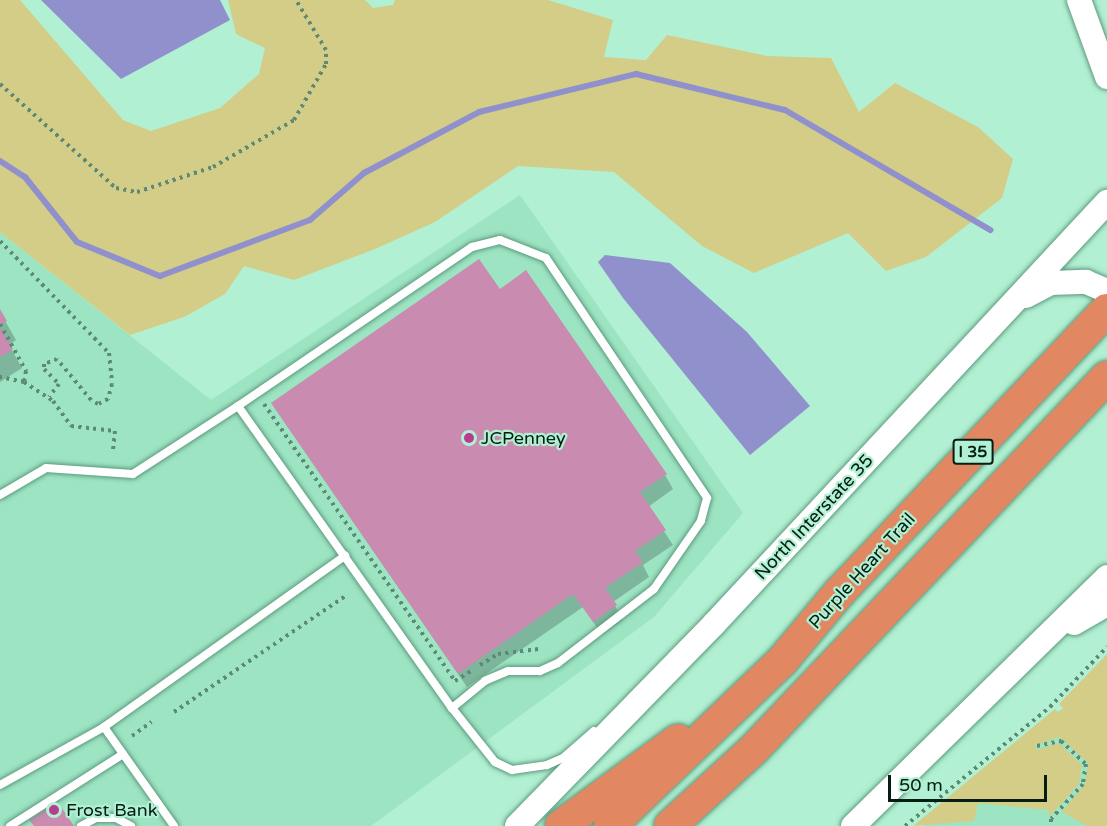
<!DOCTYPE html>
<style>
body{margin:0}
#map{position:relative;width:1107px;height:826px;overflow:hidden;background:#b1f0d2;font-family:"Varela Round",sans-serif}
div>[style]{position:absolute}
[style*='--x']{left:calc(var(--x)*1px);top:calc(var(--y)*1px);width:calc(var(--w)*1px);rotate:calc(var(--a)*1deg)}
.built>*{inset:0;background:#9de4c3}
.green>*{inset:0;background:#d3cd88}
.water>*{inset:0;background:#9090cd}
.shadow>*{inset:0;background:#0003}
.stream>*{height:6px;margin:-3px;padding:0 3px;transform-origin:3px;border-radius:3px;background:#9090cd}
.building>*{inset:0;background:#ca8bb0}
.path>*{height:4px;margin-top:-2px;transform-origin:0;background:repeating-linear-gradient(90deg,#5d8a75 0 3px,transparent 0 7.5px)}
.roads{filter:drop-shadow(0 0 2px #5d9a7f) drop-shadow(0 0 2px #5d9a7f)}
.lane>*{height:8px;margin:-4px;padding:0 4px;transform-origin:4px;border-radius:4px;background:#fff}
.secondary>*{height:24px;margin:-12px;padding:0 12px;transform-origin:12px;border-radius:12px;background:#fff}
.highway>*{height:32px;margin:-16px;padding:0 16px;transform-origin:16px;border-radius:16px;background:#e18862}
.dots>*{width:16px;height:16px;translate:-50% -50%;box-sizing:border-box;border:3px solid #b1f0d2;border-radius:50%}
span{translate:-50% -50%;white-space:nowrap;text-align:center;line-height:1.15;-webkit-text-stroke:4.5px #b1f0d2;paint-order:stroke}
.shield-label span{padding:2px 4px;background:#b1f0d2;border:2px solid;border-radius:4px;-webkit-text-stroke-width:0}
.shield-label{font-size:16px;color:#041e14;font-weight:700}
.poi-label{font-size:18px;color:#041e14}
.left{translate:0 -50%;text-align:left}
.street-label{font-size:18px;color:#041e14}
.scale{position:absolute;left:888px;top:775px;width:159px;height:27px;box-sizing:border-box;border:3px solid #041e14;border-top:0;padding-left:8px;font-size:18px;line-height:21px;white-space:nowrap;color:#041e14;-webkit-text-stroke:4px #b1f0d2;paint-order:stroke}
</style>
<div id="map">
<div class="built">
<div style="clip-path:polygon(520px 195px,743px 513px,654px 617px,371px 826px,0 826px,0 232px,211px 400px)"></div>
<div style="clip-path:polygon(1065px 732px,1093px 765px,1107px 826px,924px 826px,1038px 739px)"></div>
</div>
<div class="green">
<div style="clip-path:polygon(0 0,20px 0,123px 120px,151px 131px,220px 108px,259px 74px,265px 48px,236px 34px,228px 0,365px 0,373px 8px,393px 5px,395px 0,548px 0,613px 20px,604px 57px,646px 60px,667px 35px,767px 56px,831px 58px,859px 112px,895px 83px,978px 127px,1013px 159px,1002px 198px,926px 257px,886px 271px,848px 233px,754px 273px,702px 246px,614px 172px,518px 166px,435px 222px,375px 249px,294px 280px,244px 266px,225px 294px,184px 317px,130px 335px,0 232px)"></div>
<div style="clip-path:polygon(1107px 654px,1107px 826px,1087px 826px,1062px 812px,1085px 784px,1088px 763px,1060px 737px,1036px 745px,1036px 750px,1059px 743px,1082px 765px,1079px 784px,1049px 817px,1049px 810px,978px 803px,974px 821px,913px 826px,1055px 709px,1058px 712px,1063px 708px,1059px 704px)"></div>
</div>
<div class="water">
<div style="clip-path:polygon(41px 0,220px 0,230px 20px,121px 79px)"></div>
<div style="clip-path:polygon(605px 255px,670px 263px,747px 332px,810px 406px,750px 455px,623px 298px,598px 262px)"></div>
</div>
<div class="shadow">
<div style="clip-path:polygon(499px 291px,665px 475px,673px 489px,648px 507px,673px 545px,643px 565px,649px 577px,613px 602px,623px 620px,602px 635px,583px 607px,467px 687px,281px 417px)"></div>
<div style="clip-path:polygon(0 312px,16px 340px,9px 345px,22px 368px,0 382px)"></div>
</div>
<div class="stream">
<div style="--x:0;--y:161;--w:30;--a:33"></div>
<div style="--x:25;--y:177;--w:83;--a:51.3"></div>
<div style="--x:77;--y:242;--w:90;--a:22.3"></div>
<div style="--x:160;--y:276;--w:160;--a:-20.5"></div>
<div style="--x:310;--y:220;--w:72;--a:-41"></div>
<div style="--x:364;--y:173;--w:130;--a:-27.9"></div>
<div style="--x:479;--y:112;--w:162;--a:-13.6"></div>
<div style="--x:636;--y:74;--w:153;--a:13.6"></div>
<div style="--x:785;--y:110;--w:238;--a:30.3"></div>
</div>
<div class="building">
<div style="clip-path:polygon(479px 259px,500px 289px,526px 270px,667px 474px,640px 492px,666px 530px,635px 551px,643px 562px,605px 588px,617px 605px,593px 622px,573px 594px,458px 674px,271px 403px)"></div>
<div style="clip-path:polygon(0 309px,7px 321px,0 325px)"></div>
<div style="clip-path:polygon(0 327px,13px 349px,0 357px)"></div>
<div style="clip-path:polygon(57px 801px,74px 826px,34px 826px,29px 820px)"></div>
</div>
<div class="path">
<div style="--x:0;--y:84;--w:156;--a:41.9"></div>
<div style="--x:116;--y:188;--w:21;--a:11"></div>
<div style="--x:137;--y:192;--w:80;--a:-18.2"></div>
<div style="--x:213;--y:167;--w:94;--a:-30.1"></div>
<div style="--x:294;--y:120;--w:64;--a:-60.3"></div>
<div style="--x:326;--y:64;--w:14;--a:-90"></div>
<div style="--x:326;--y:50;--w:58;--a:-121"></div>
<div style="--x:0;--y:241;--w:156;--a:45.8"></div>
<div style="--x:109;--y:353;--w:31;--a:84"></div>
<div style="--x:112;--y:384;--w:16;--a:105"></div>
<div style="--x:108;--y:399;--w:11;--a:153"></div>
<div style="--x:98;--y:404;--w:8;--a:-150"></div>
<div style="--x:91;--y:400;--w:53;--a:-129.7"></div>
<div style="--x:57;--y:359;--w:14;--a:159"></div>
<div style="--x:44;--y:364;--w:5;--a:90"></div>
<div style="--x:44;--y:369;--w:21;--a:45"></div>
<div style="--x:59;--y:384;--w:16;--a:128"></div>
<div style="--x:0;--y:324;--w:54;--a:61"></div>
<div style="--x:26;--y:371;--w:11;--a:100"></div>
<div style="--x:24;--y:382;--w:25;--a:-168"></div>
<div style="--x:24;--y:382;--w:35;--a:33"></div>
<div style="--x:53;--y:401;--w:31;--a:54"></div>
<div style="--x:71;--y:426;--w:44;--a:6.5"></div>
<div style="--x:115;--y:431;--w:19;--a:96"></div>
<div style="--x:264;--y:404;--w:336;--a:55.4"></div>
<div style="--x:455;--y:681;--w:19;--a:-32"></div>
<div style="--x:480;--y:665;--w:21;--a:-31"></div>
<div style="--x:498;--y:654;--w:41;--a:-7"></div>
<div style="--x:174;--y:712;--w:209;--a:-34.1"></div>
<div style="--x:132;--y:736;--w:24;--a:-36"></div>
<div style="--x:1037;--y:746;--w:25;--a:-12"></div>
<div style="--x:1061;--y:741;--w:34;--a:43"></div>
<div style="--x:1086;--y:764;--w:20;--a:99"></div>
<div style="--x:1083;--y:784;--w:47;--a:132.4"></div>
<div style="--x:1051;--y:819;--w:7;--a:90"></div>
<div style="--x:905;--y:826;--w:188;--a:-39.4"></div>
<div style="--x:1050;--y:707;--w:83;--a:-46.5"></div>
</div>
<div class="roads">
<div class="lane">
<div style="--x:238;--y:406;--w:283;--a:-34.2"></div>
<div style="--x:472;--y:247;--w:29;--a:-14"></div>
<div style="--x:500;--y:240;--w:49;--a:21.4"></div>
<div style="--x:546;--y:258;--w:289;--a:56.1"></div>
<div style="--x:707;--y:498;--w:24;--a:105"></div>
<div style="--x:701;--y:521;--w:83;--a:124.7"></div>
<div style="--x:654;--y:589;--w:121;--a:142.4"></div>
<div style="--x:558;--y:663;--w:20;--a:156"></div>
<div style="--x:540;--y:671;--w:32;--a:180"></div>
<div style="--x:508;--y:671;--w:25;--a:157"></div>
<div style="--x:485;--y:681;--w:43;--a:140.7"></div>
<div style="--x:0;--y:495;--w:53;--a:-30.4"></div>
<div style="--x:46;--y:468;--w:87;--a:3.9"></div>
<div style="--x:133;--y:474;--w:125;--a:-32.9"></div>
<div style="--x:238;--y:406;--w:370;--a:54.7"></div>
<div style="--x:452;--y:708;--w:69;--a:51.5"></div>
<div style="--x:495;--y:762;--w:19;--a:25"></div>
<div style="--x:512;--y:770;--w:35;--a:-8"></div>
<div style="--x:547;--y:765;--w:17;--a:-24"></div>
<div style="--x:563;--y:758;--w:41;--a:-41.1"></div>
<div style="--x:104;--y:727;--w:121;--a:54.7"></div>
<div style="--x:0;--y:785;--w:119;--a:-29.1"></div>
<div style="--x:104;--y:727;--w:296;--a:-35.4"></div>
<div style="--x:10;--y:826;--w:134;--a:-32.5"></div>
<div style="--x:81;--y:826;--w:17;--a:-28"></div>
<div style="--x:96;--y:818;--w:20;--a:0"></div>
<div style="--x:116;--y:818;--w:17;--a:28"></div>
</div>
<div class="secondary">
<div style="--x:1079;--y:0;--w:82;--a:70"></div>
<div style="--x:1026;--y:296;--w:27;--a:-28"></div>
<div style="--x:1050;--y:283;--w:36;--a:-2"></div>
<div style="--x:1086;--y:282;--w:23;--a:23"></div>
<div style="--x:1074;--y:623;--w:38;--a:-30"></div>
<div style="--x:517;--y:826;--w:282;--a:-45.7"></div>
<div style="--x:714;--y:624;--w:577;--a:-47.04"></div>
<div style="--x:853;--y:826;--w:356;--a:-44.4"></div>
</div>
<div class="highway">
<div style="--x:561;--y:826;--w:145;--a:-36.3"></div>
<div style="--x:610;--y:826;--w:240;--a:-43.8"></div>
<div style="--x:783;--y:660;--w:86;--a:-50.2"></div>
<div style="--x:838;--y:594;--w:391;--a:-46.6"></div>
<div style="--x:670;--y:826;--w:114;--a:-42.5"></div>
<div style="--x:754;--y:749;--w:513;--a:-46.5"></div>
</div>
</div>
<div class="dots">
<div style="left:469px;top:438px;background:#b83d8e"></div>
<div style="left:54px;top:810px;background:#b83d8e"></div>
</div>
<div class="shield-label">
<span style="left:973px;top:452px">I 35</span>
</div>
<div class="poi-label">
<span class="left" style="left:481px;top:438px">JCPenney</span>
<span class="left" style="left:66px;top:810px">Frost Bank</span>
</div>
<div class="street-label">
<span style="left:814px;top:517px;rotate:-47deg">North Interstate 35</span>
<span style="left:862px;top:571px;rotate:-48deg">Purple Heart Trail</span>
</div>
<div class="scale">50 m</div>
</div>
